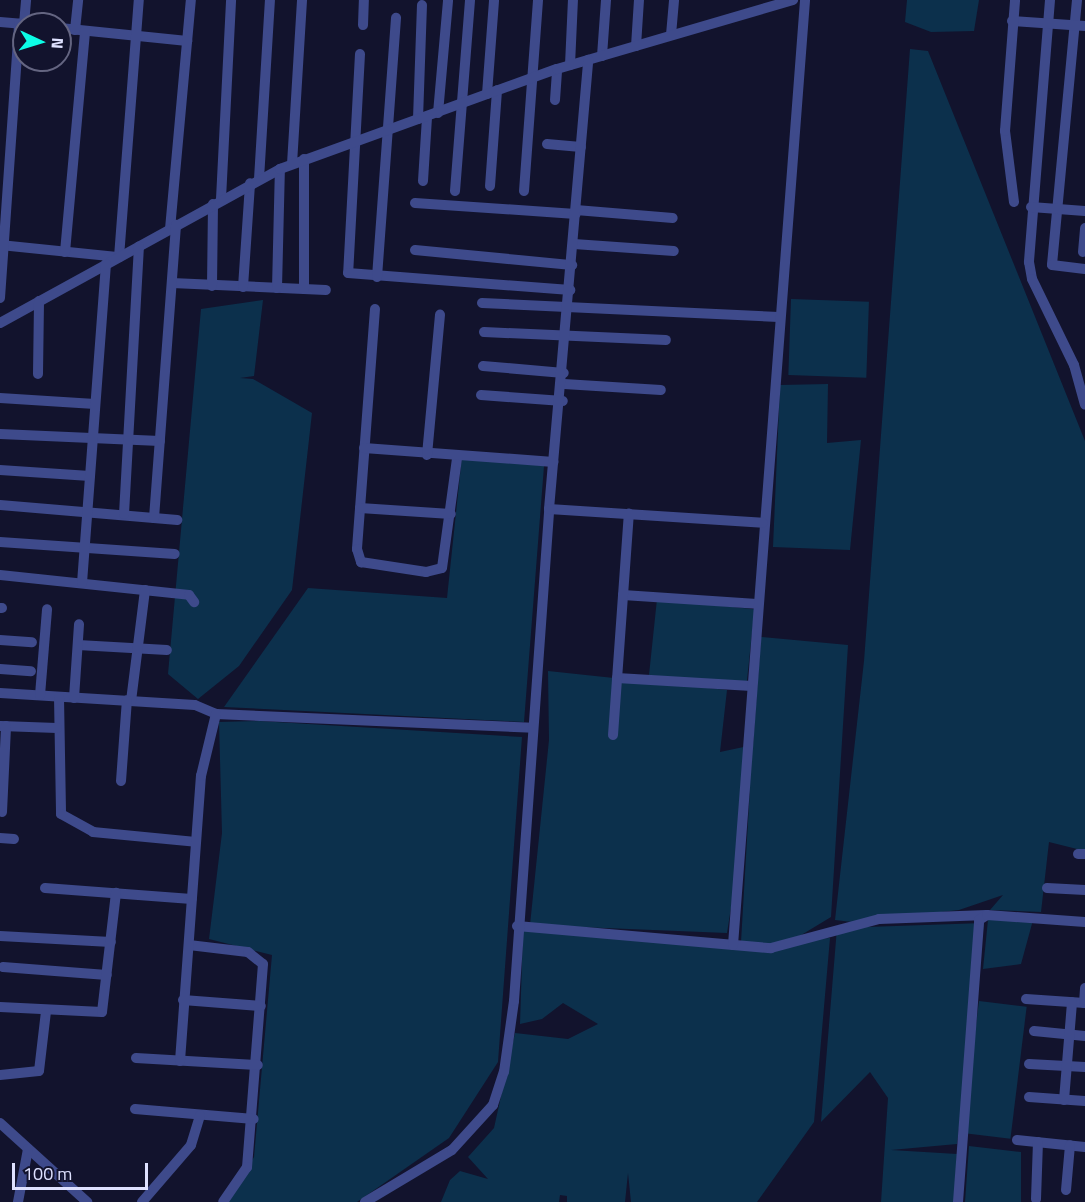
<!DOCTYPE html>
<style>
body{margin:0}
#map{position:relative;width:1085px;height:1202px;overflow:hidden;background:#12132d;font-family:"Titillium Web",sans-serif}
div>[style]{position:absolute}
[style*='--x']{left:calc(var(--x)*1px);top:calc(var(--y)*1px);width:calc(var(--w)*1px);rotate:calc(var(--a)*1deg)}
.water>*{inset:0;background:#0c304c;transform-origin:0 0}
.minor>*{height:10px;margin:-5px;padding:0 5px;transform-origin:5px;border-radius:5px;background:#3e4a8b}
span{translate:-50% -50%;white-space:nowrap;text-align:center;line-height:1.15;-webkit-text-stroke:6px #12132d;paint-order:stroke}
.north{position:absolute;left:12px;top:12px;width:60px;height:60px;box-sizing:border-box;background:#12132d;border:2px solid #646581;border-radius:50%;rotate:94deg;font-size:16px;font-weight:700;line-height:24px;text-align:center;color:#dee1ff}
.north::after{content:'';display:block;margin:auto;width:21px;height:27px;background:#0cfde6;clip-path:polygon(50% 0,100% 100%,50% 72%,0 100%)}
.scale{position:absolute;left:12px;top:1163px;width:136px;height:27px;box-sizing:border-box;border:3px solid #dee1ff;border-top:0;padding-left:8px;font-size:18px;line-height:21px;white-space:nowrap;color:#dee1ff;-webkit-text-stroke:4px #12132d;paint-order:stroke}
</style>
<div id="map">
<div class="water">
<div style="clip-path:polygon(907px 0,979px 0,974px 31px,931px 32px,905px 22px)"></div>
<div style="clip-path:polygon(910px 49px,928px 51px,1085px 441px,1085px 851px,1049px 842px,1041px 912px,990px 910px,1003px 895px,959px 910px,852px 922px,835px 920px,864px 661px)"></div>
<div style="left:791px;top:299px;width:78px;height:76px;rotate:2deg"></div>
<div style="clip-path:polygon(263px 300px,254px 376px,240px 378px,253px 379px,312px 413px,292px 590px,239px 666px,198px 699px,168px 674px,201px 309px)"></div>
<div style="clip-path:polygon(828px 384px,827px 443px,861px 440px,850px 550px,773px 547px,780px 385px)"></div>
<div style="clip-path:polygon(462px 456px,544px 466px,524px 722px,224px 707px,308px 588px,447px 598px)"></div>
<div style="left:657px;top:599px;width:98px;height:79px;rotate:6deg"></div>
<div style="clip-path:polygon(761px 637px,848px 645px,831px 917px,793px 940px,830px 938px,814px 1122px,757px 1202px,631px 1202px,628px 1173px,625px 1202px,567px 1202px,567px 1196px,560px 1195px,559px 1202px,441px 1202px,450px 1180px,460px 1171px,488px 1179px,468px 1157px,494px 1128px,515px 1033px,568px 1039px,598px 1024px,563px 1003px,542px 1019px,520px 1024px,523px 930px,741px 942px,750px 788px,727px 933px,530px 925px,549px 740px,548px 671px,727px 690px,720px 752px,753px 745px)"></div>
<div style="clip-path:polygon(259px 721px,522px 737px,498px 1062px,449px 1138px,357px 1202px,228px 1202px,254px 1157px,272px 955px,209px 939px,222px 833px,219px 722px)"></div>
<div style="clip-path:polygon(988px 920px,1033px 920px,1021px 964px,983px 969px)"></div>
<div style="clip-path:polygon(984px 923px,957px 1144px,891px 1150px,957px 1154px,954px 1202px,881px 1202px,888px 1098px,870px 1072px,821px 1122px,837px 928px)"></div>
<div style="left:979px;top:1001px;width:48px;height:133px;rotate:7deg"></div>
<div style="clip-path:polygon(969px 1146px,1021px 1152px,1021px 1202px,965px 1202px)"></div>
</div>
<div class="minor">
<div style="--x:1050;--y:0;--w:263;--a:94.6"></div>
<div style="--x:1029;--y:262;--w:17;--a:80"></div>
<div style="--x:1032;--y:279;--w:96;--a:64"></div>
<div style="--x:1074;--y:365;--w:41;--a:74.6"></div>
<div style="--x:1077;--y:0;--w:266;--a:95.4"></div>
<div style="--x:1052;--y:265;--w:33;--a:7"></div>
<div style="--x:1012;--y:21;--w:73;--a:3.9"></div>
<div style="--x:0;--y:22;--w:24;--a:5"></div>
<div style="--x:24;--y:24;--w:24;--a:-85"></div>
<div style="--x:363;--y:25;--w:25;--a:-88"></div>
<div style="--x:60;--y:28;--w:128;--a:5.8"></div>
<div style="--x:75;--y:30;--w:30;--a:-84"></div>
<div style="--x:671;--y:35;--w:35;--a:-85"></div>
<div style="--x:636;--y:46;--w:46;--a:-86.3"></div>
<div style="--x:360;--y:54;--w:219;--a:93.1"></div>
<div style="--x:348;--y:273;--w:223;--a:4.4"></div>
<div style="--x:602;--y:56;--w:56;--a:-85.9"></div>
<div style="--x:570;--y:65;--w:65;--a:-87.4"></div>
<div style="--x:487;--y:94;--w:94;--a:-85.7"></div>
<div style="--x:555;--y:100;--w:31;--a:-86"></div>
<div style="--x:438;--y:113;--w:113;--a:-84.9"></div>
<div style="--x:418;--y:119;--w:114;--a:-88"></div>
<div style="--x:547;--y:144;--w:34;--a:5"></div>
<div style="--x:292;--y:164;--w:164;--a:-86.5"></div>
<div style="--x:259;--y:179;--w:179;--a:-86.5"></div>
<div style="--x:423;--y:181;--w:64;--a:-86.4"></div>
<div style="--x:490;--y:186;--w:96;--a:-85.8"></div>
<div style="--x:455;--y:191;--w:192;--a:-85.5"></div>
<div style="--x:524;--y:191;--w:192;--a:-85.8"></div>
<div style="--x:221;--y:199;--w:199;--a:-87.1"></div>
<div style="--x:1014;--y:202;--w:72;--a:-97.2"></div>
<div style="--x:1005;--y:131;--w:131;--a:-85.6"></div>
<div style="--x:415;--y:203;--w:161;--a:3.9"></div>
<div style="--x:1031;--y:207;--w:54;--a:4.2"></div>
<div style="--x:576;--y:210;--w:97;--a:4.7"></div>
<div style="--x:170;--y:229;--w:230;--a:-84.8"></div>
<div style="--x:574;--y:244;--w:100;--a:4"></div>
<div style="--x:0;--y:245;--w:120;--a:5.8"></div>
<div style="--x:415;--y:250;--w:158;--a:5.5"></div>
<div style="--x:65;--y:252;--w:222;--a:-84.8"></div>
<div style="--x:1083;--y:252;--w:24;--a:-85"></div>
<div style="--x:119;--y:257;--w:258;--a:-85.6"></div>
<div style="--x:377;--y:277;--w:260;--a:-85.8"></div>
<div style="--x:172;--y:283;--w:154;--a:2.6"></div>
<div style="--x:212;--y:286;--w:82;--a:-89.3"></div>
<div style="--x:243;--y:287;--w:104;--a:-86.1"></div>
<div style="--x:277;--y:288;--w:119;--a:-88.6"></div>
<div style="--x:304;--y:289;--w:130;--a:-90"></div>
<div style="--x:0;--y:298;--w:275;--a:-86"></div>
<div style="--x:482;--y:303;--w:297;--a:2.7"></div>
<div style="--x:375;--y:309;--w:241;--a:94.3"></div>
<div style="--x:357;--y:549;--w:14;--a:73"></div>
<div style="--x:361;--y:562;--w:66;--a:8.7"></div>
<div style="--x:426;--y:572;--w:16;--a:-14"></div>
<div style="--x:442;--y:568;--w:111;--a:-82.2"></div>
<div style="--x:0;--y:323;--w:320;--a:-28.8"></div>
<div style="--x:280;--y:169;--w:294;--a:-19.9"></div>
<div style="--x:557;--y:69;--w:246;--a:-16.3"></div>
<div style="--x:484;--y:332;--w:182;--a:2.5"></div>
<div style="--x:483;--y:366;--w:81;--a:4.9"></div>
<div style="--x:38;--y:374;--w:73;--a:-89.2"></div>
<div style="--x:564;--y:384;--w:97;--a:3.5"></div>
<div style="--x:481;--y:395;--w:82;--a:4.2"></div>
<div style="--x:0;--y:398;--w:95;--a:3.6"></div>
<div style="--x:0;--y:434;--w:160;--a:2.5"></div>
<div style="--x:364;--y:448;--w:190;--a:4.2"></div>
<div style="--x:427;--y:455;--w:141;--a:-84.7"></div>
<div style="--x:0;--y:470;--w:90;--a:3.8"></div>
<div style="--x:0;--y:505;--w:178;--a:4.8"></div>
<div style="--x:360;--y:508;--w:91;--a:3.8"></div>
<div style="--x:549;--y:509;--w:451;--a:-85"></div>
<div style="--x:124;--y:514;--w:268;--a:-86.8"></div>
<div style="--x:154;--y:518;--w:294;--a:-85.7"></div>
<div style="--x:0;--y:542;--w:175;--a:3.9"></div>
<div style="--x:0;--y:575;--w:190;--a:6"></div>
<div style="--x:189;--y:595;--w:9;--a:54"></div>
<div style="--x:82;--y:583;--w:320;--a:-85.7"></div>
<div style="--x:623;--y:595;--w:134;--a:3.8"></div>
<div style="--x:0;--y:608;--w:2;--a:0"></div>
<div style="--x:0;--y:640;--w:32;--a:4"></div>
<div style="--x:78;--y:645;--w:89;--a:3.2"></div>
<div style="--x:0;--y:669;--w:31;--a:4"></div>
<div style="--x:617;--y:678;--w:135;--a:3.4"></div>
<div style="--x:0;--y:693;--w:195;--a:3.5"></div>
<div style="--x:195;--y:705;--w:23;--a:23"></div>
<div style="--x:216;--y:714;--w:317;--a:2.5"></div>
<div style="--x:40;--y:695;--w:86;--a:-85.3"></div>
<div style="--x:59;--y:697;--w:117;--a:89"></div>
<div style="--x:61;--y:814;--w:37;--a:29"></div>
<div style="--x:93;--y:832;--w:103;--a:5.5"></div>
<div style="--x:74;--y:698;--w:74;--a:-86.1"></div>
<div style="--x:131;--y:701;--w:112;--a:-82.8"></div>
<div style="--x:1;--y:726;--w:56;--a:2"></div>
<div style="--x:613;--y:735;--w:222;--a:-85.9"></div>
<div style="--x:121;--y:781;--w:81;--a:-85.8"></div>
<div style="--x:2;--y:812;--w:86;--a:-87.3"></div>
<div style="--x:0;--y:838;--w:14;--a:4"></div>
<div style="--x:1078;--y:854;--w:7;--a:0"></div>
<div style="--x:45;--y:888;--w:147;--a:4.3"></div>
<div style="--x:1047;--y:888;--w:38;--a:3"></div>
<div style="--x:517;--y:926;--w:255;--a:5"></div>
<div style="--x:771;--y:948;--w:112;--a:-15"></div>
<div style="--x:879;--y:919;--w:108;--a:-2.1"></div>
<div style="--x:0;--y:936;--w:111;--a:3.1"></div>
<div style="--x:189;--y:945;--w:59;--a:6.8"></div>
<div style="--x:248;--y:952;--w:19;--a:39"></div>
<div style="--x:263;--y:964;--w:204;--a:94.5"></div>
<div style="--x:247;--y:1167;--w:42;--a:124.4"></div>
<div style="--x:733;--y:945;--w:948;--a:-85.64"></div>
<div style="--x:3;--y:967;--w:104;--a:4.4"></div>
<div style="--x:1026;--y:999;--w:59;--a:3.9"></div>
<div style="--x:183;--y:1000;--w:78;--a:4.4"></div>
<div style="--x:1084;--y:1003;--w:15;--a:-86"></div>
<div style="--x:0;--y:1007;--w:102;--a:2.8"></div>
<div style="--x:102;--y:1012;--w:120;--a:-83.3"></div>
<div style="--x:1034;--y:1031;--w:51;--a:5.6"></div>
<div style="--x:136;--y:1058;--w:122;--a:3.3"></div>
<div style="--x:180;--y:1061;--w:286;--a:-85.8"></div>
<div style="--x:201;--y:776;--w:64;--a:-76.4"></div>
<div style="--x:1029;--y:1064;--w:56;--a:3.1"></div>
<div style="--x:0;--y:1075;--w:39;--a:-6"></div>
<div style="--x:39;--y:1071;--w:60;--a:-83.3"></div>
<div style="--x:1029;--y:1097;--w:56;--a:4.1"></div>
<div style="--x:1064;--y:1100;--w:98;--a:-85.3"></div>
<div style="--x:135;--y:1109;--w:119;--a:4.8"></div>
<div style="--x:0;--y:1123;--w:118;--a:42.2"></div>
<div style="--x:1017;--y:1140;--w:68;--a:5.9"></div>
<div style="--x:1066;--y:1190;--w:45;--a:-84.9"></div>
<div style="--x:1036;--y:1199;--w:57;--a:-88"></div>
<div style="--x:18;--y:1202;--w:54;--a:-79.3"></div>
<div style="--x:142;--y:1202;--w:75;--a:-49.3"></div>
<div style="--x:191;--y:1145;--w:31;--a:-73"></div>
<div style="--x:365;--y:1202;--w:101;--a:-30.9"></div>
<div style="--x:452;--y:1150;--w:61;--a:-47.7"></div>
<div style="--x:493;--y:1105;--w:35;--a:-72"></div>
<div style="--x:504;--y:1072;--w:72;--a:-82"></div>
<div style="--x:514;--y:1001;--w:493;--a:-85.9"></div>
<div style="--x:549;--y:509;--w:214;--a:3.7"></div>
<div style="--x:958;--y:1202;--w:283;--a:-85.7"></div>
<div style="--x:979;--y:920;--w:9;--a:-32"></div>
<div style="--x:987;--y:915;--w:98;--a:4.1"></div>
</div>
<div class="north">N</div>
<div class="scale">100 m</div>
</div>
